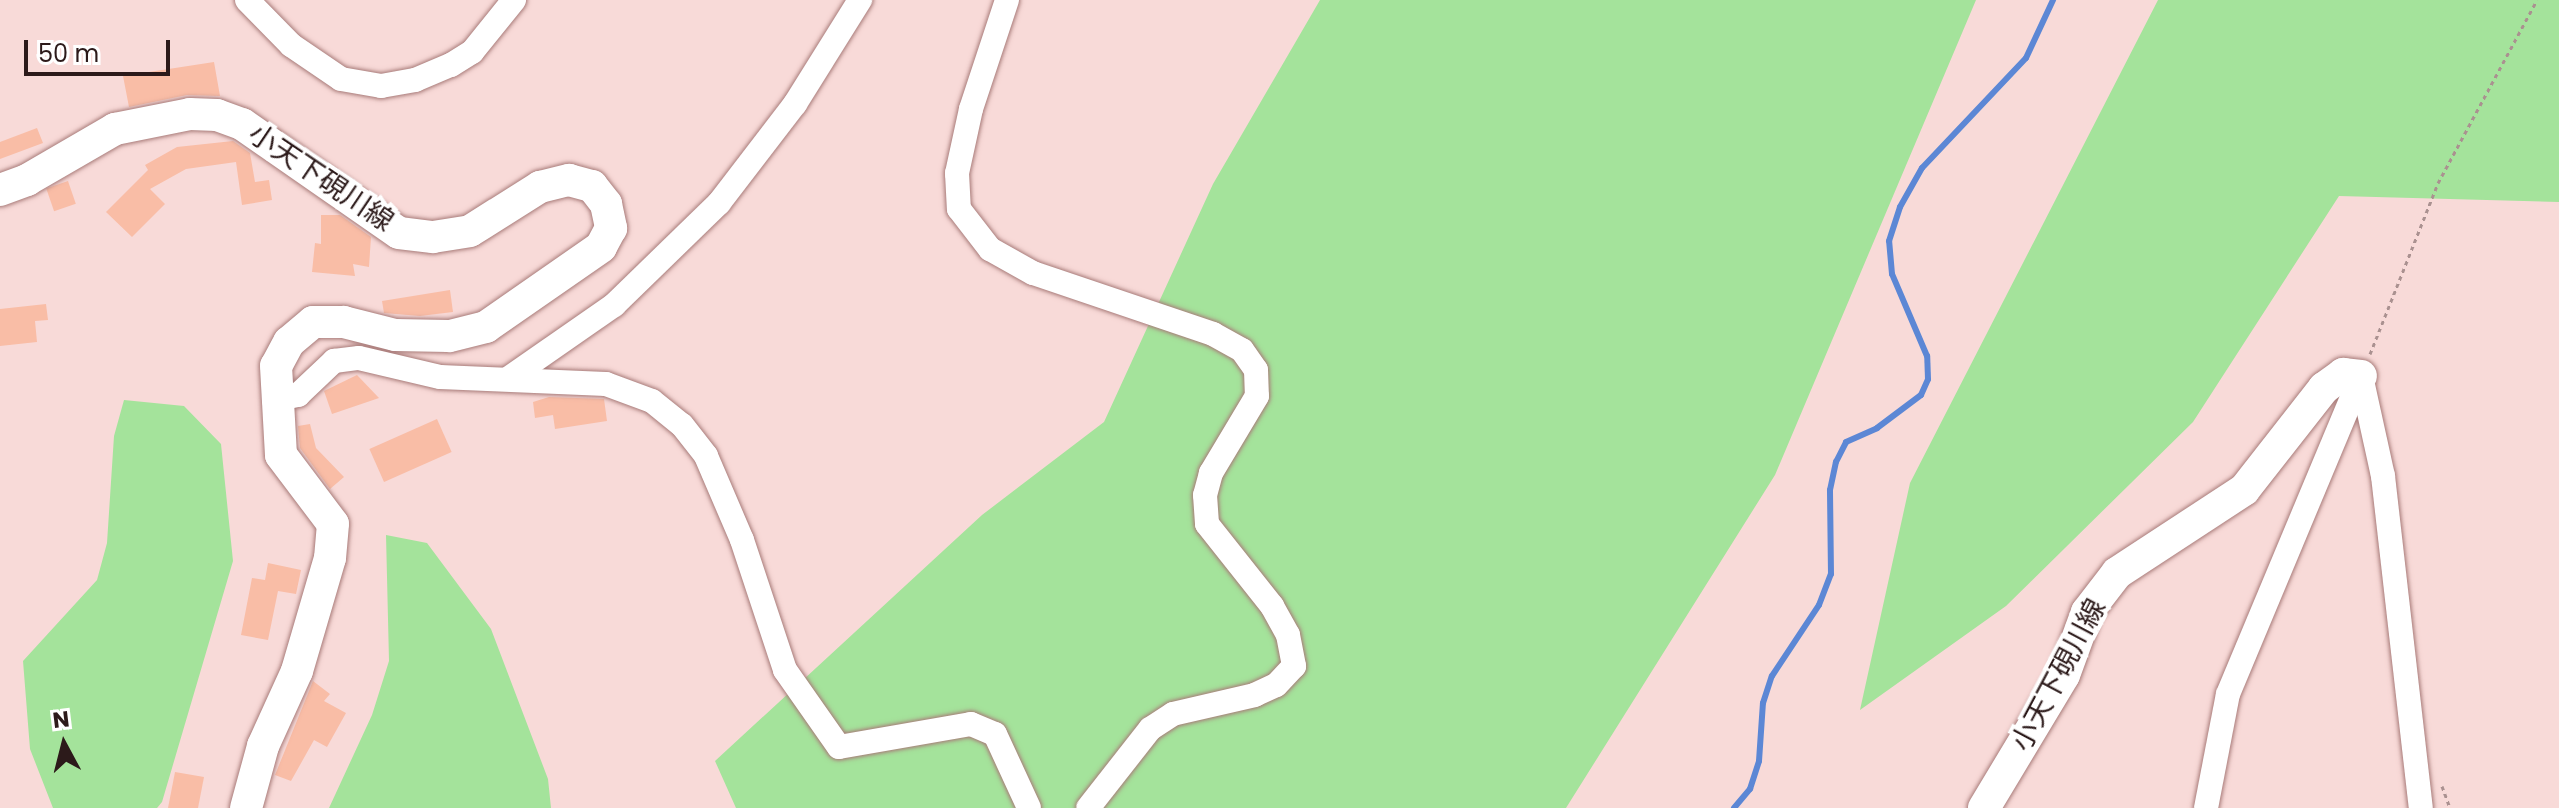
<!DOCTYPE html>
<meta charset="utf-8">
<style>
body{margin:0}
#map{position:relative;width:2559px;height:808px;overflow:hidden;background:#f8dad8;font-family:Poppins,"Noto Sans JP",sans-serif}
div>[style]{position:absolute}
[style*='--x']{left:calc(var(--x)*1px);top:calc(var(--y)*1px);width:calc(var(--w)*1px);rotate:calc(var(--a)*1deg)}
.green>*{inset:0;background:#a4e39b}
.stream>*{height:6px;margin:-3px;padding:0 3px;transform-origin:3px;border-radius:3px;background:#5c87d5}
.building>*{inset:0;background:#f9bda6;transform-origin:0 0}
.path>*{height:3px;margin-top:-1.5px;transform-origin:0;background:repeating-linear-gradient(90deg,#aa9190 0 4px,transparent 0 8px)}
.roads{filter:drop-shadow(0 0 2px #a87b79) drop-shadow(0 0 2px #a87b79)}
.minor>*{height:24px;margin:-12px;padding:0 12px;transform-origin:12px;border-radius:12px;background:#fff}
.major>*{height:32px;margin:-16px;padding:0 16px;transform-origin:16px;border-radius:16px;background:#fff}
span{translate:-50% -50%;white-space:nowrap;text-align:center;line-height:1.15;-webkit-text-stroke:8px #fff;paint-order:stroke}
.street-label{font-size:28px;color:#2c1a1a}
.north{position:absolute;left:24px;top:704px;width:80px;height:80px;-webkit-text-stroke:6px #fff;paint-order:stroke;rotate:353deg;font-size:22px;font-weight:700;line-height:32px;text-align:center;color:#2c1a1a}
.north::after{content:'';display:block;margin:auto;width:28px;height:36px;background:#2c1a1a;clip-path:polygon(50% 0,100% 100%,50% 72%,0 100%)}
.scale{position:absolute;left:24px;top:40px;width:146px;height:36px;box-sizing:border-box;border:4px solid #2c1a1a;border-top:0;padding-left:10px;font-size:24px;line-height:28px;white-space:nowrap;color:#2c1a1a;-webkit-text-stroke:6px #fff;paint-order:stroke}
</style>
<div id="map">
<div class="green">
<div style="clip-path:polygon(1320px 0,1976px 0,1775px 475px,1566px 808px,736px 808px,715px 761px,982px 515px,1104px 422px,1213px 184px)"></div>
<div style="clip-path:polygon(2158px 0,2559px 0,2559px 202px,2339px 196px,2193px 422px,2006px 606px,1860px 710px,1910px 483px)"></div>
<div style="clip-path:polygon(124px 400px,184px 406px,221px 444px,233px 561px,162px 802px,157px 808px,53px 808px,30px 749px,23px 661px,97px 580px,107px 543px,114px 436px)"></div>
<div style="clip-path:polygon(386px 535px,427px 543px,491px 629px,548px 779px,551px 808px,329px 808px,372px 715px,389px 661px)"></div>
</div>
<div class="stream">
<div style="--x:1734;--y:808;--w:25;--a:-50"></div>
<div style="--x:1750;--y:789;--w:29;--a:-72"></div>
<div style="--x:1759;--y:761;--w:58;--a:-86.1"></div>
<div style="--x:1763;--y:703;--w:28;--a:-72"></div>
<div style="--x:1772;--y:676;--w:85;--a:-56.5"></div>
<div style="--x:1819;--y:605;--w:33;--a:-69"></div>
<div style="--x:1831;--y:574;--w:84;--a:-90.7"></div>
<div style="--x:1830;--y:490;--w:29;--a:-78"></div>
<div style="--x:1836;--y:462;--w:22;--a:-63"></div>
<div style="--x:1846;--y:442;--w:34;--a:-24"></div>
<div style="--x:1877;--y:428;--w:55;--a:-36.9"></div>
<div style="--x:1921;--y:395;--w:17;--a:-66"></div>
<div style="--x:1928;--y:379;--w:23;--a:-92"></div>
<div style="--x:1927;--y:356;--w:89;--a:-113.1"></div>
<div style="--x:1892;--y:274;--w:33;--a:-95"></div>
<div style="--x:1889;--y:241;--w:36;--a:-72"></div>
<div style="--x:1900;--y:207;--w:45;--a:-60.6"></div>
<div style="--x:1922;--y:168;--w:151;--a:-46.6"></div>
<div style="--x:2026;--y:58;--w:64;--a:-65"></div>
</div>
<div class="building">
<div style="clip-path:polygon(214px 62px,220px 96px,187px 95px,129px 107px,123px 76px)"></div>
<div style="clip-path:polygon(37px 128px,43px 143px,0 159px,0 142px)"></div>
<div style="clip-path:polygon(233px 141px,250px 153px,255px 182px,269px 180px,272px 200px,242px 205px,236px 162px,186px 169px,150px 189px,165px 204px,132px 237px,106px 212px,148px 170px,145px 165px,177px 147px)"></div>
<div style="left:68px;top:181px;width:24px;height:23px;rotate:71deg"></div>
<div style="clip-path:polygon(321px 215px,340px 215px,371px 237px,369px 267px,353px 264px,355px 276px,312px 272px,315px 243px,321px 244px)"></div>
<div style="clip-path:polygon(450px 290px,453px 312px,420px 316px,384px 313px,382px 301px)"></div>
<div style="clip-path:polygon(46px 304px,48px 320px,35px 321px,37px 342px,0 346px,0 309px)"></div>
<div style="clip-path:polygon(357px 375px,379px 398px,332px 414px,324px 391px)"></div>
<div style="clip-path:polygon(549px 397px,604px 399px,607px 421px,555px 429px,553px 415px,535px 418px,533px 402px)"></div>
<div style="left:437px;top:419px;width:36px;height:74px;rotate:66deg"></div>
<div style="clip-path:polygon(310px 424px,316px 448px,344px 477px,330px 489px,300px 448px,298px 426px)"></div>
<div style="clip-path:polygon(268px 563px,301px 570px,296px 594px,278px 591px,268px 640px,241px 635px,252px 578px,265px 580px)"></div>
<div style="clip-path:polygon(313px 681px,330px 694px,324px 701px,346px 713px,327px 747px,314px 740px,291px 781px,275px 775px)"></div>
<div style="clip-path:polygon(175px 772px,204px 777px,198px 808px,168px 808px)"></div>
</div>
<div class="path">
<div style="--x:2370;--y:354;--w:184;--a:-68.3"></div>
<div style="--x:2438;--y:183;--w:208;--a:-61.6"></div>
<div style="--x:2442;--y:786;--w:23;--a:70"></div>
</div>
<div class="roads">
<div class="minor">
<div style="--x:247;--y:0;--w:63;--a:45.6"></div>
<div style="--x:291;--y:45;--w:60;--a:34.2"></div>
<div style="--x:341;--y:79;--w:41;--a:9.9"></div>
<div style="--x:381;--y:86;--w:35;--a:-10"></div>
<div style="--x:415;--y:80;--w:39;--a:-23"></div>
<div style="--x:451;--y:65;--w:25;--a:-32"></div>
<div style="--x:472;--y:52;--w:67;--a:-51.1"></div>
<div style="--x:1007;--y:0;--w:115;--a:108.3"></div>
<div style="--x:971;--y:109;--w:66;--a:102.3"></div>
<div style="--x:957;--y:173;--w:36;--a:87"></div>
<div style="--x:959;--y:209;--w:51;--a:52.2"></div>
<div style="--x:990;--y:249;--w:49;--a:29.2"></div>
<div style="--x:1033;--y:273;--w:190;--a:18.7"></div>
<div style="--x:1213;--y:334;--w:33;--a:29"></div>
<div style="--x:1242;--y:350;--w:24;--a:55"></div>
<div style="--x:1256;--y:370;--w:26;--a:88"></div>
<div style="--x:1257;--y:396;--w:90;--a:120.9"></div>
<div style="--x:1211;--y:473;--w:23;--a:105"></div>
<div style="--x:1205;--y:495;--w:29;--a:86"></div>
<div style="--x:1207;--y:524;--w:105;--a:51.6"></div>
<div style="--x:1272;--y:606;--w:33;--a:61"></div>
<div style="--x:1288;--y:635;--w:32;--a:79"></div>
<div style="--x:1294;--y:666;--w:26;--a:133"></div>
<div style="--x:1276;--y:685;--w:23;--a:155"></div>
<div style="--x:1255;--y:695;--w:84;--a:167"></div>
<div style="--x:1173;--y:714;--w:27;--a:147"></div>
<div style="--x:1150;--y:729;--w:100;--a:128.1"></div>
<div style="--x:2361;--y:376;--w:102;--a:77.6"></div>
<div style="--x:2383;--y:476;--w:334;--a:83.5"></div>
<div style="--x:509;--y:378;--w:128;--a:-34.8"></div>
<div style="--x:614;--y:305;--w:146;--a:-44.2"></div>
<div style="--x:719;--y:203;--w:125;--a:-52.5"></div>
<div style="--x:795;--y:104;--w:123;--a:-58"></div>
<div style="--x:274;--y:400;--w:25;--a:-12"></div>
<div style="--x:298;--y:395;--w:50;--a:-43.4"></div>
<div style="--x:334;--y:361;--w:25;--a:-7"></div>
<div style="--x:359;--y:358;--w:83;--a:13.2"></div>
<div style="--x:440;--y:377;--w:166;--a:2.4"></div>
<div style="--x:606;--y:384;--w:49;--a:20.3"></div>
<div style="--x:652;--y:401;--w:38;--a:39"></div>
<div style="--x:682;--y:425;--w:39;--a:52"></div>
<div style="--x:706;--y:456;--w:91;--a:66.8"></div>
<div style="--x:742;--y:540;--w:137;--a:71.7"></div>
<div style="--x:785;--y:670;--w:94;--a:55"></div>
<div style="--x:839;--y:747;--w:134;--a:-9.9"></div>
<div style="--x:971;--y:724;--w:26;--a:23"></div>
<div style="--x:995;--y:734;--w:81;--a:65.3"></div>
<div style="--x:2206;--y:808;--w:116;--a:-79.1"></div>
<div style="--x:2228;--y:694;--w:345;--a:-67.3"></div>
</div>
<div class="major">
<div style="--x:0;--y:190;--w:29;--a:-20"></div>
<div style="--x:27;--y:180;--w:102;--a:-30.1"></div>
<div style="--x:115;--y:129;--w:76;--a:-11.3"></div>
<div style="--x:190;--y:114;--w:27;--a:2"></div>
<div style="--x:217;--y:115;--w:27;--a:20"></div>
<div style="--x:242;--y:124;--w:191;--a:34.8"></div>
<div style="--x:399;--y:233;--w:34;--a:7"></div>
<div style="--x:433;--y:237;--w:37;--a:-9"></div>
<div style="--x:470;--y:231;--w:83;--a:-32.2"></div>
<div style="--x:540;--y:187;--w:30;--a:-14"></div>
<div style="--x:569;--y:180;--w:24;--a:15"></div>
<div style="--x:592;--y:186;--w:23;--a:52"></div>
<div style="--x:606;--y:204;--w:25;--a:78"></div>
<div style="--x:611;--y:228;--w:21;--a:118"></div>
<div style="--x:601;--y:247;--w:140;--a:145.2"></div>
<div style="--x:486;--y:327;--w:38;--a:166"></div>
<div style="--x:449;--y:336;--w:54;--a:-178.9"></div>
<div style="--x:395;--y:335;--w:53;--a:-165.7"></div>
<div style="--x:344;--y:322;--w:31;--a:180"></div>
<div style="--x:313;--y:322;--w:31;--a:140"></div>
<div style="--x:289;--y:342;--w:27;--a:118"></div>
<div style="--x:276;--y:366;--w:89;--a:86.8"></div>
<div style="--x:281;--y:455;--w:86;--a:53"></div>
<div style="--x:333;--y:524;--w:34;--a:95"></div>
<div style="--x:330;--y:558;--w:118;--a:106.3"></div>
<div style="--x:297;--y:671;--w:82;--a:114.4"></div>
<div style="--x:263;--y:746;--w:64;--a:105.3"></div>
<div style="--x:1984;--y:808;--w:155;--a:-59"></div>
<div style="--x:2064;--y:675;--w:67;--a:-69.9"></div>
<div style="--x:2087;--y:612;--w:49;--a:-52.4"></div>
<div style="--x:2117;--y:573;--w:152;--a:-33.2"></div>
<div style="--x:2244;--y:490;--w:130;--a:-51.9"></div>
<div style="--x:2324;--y:388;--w:24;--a:-36"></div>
<div style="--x:2343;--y:374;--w:18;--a:6"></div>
</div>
</div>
<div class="street-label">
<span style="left:321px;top:178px;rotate:34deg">小天下硯川線</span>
<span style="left:2059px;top:675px;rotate:-62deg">小天下硯川線</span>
</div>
<div class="north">N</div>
<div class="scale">50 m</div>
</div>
